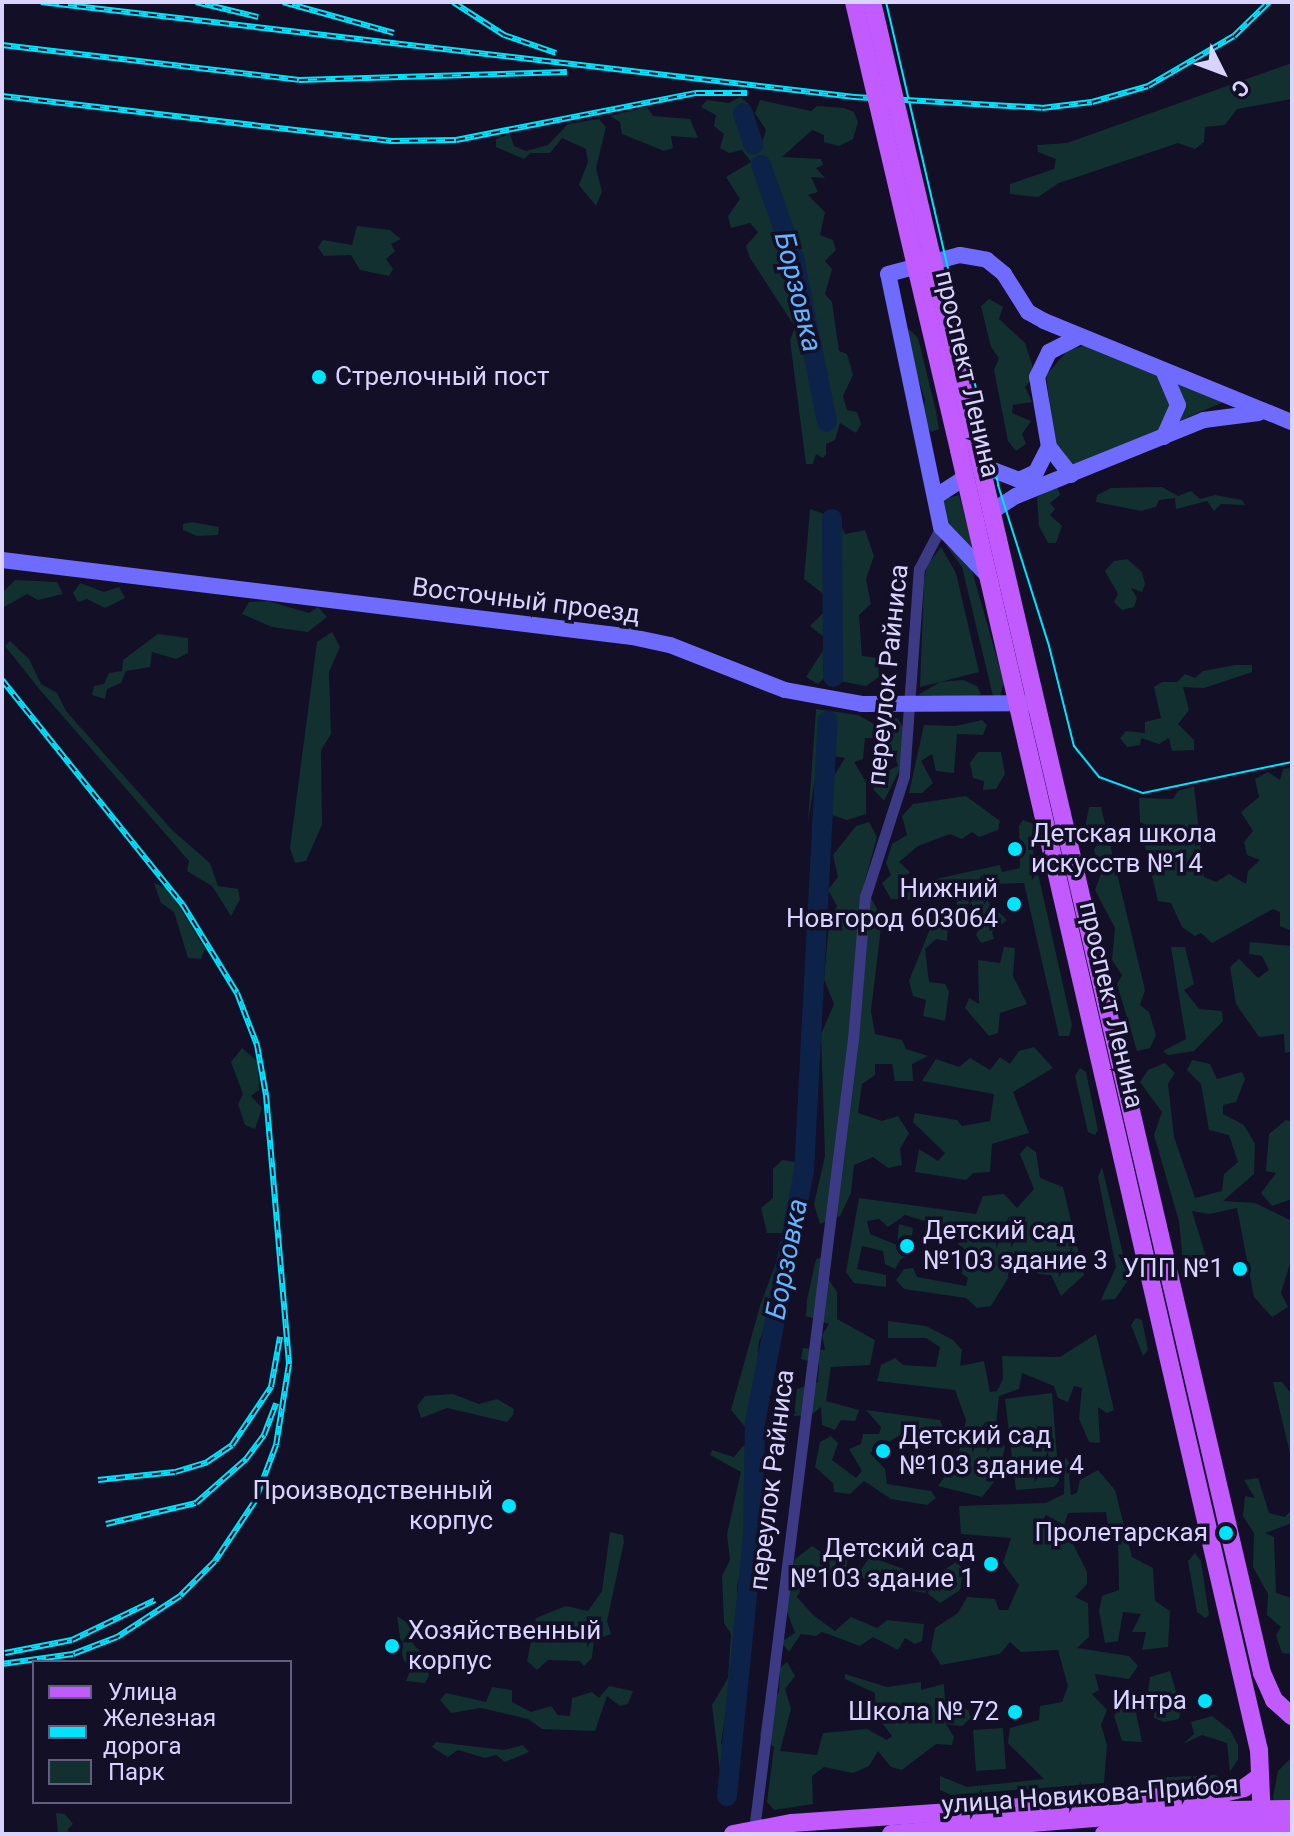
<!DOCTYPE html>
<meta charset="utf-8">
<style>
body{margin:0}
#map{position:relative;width:1294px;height:1836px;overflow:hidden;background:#130f26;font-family:Roboto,sans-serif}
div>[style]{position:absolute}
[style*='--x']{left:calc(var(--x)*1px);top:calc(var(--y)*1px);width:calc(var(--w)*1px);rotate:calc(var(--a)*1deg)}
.green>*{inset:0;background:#12302f;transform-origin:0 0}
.river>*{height:20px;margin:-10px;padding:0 10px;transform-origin:10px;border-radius:10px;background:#0c2248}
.street>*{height:11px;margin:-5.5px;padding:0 5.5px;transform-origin:5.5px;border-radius:5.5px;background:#3d3a85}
.secondary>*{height:16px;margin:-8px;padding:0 8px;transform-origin:8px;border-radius:8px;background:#6f6bff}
.primary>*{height:18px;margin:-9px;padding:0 9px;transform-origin:9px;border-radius:9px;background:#c25bff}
.tram>*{height:2px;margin:-1px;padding:0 1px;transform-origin:1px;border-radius:1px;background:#00e5ff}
.rail>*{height:6px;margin-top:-3px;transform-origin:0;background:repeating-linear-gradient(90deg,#130f26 0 9px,#00e5ff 0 18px);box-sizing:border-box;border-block:2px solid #00e5ff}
.primary-bridge>*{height:18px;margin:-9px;padding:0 9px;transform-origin:9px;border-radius:9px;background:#c25bff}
.dots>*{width:22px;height:22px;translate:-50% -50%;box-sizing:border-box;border:4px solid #130f26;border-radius:50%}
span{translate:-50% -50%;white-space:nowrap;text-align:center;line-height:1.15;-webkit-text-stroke:7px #130f26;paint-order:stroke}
.street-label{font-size:26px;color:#d9d4ff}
.poi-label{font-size:26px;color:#d9d4ff}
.left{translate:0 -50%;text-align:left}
.right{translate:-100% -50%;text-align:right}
.water-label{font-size:28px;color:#62b6ff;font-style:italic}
.frame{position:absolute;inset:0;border:4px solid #d9d4ff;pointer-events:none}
.legend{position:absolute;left:32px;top:1660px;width:260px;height:144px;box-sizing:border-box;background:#130f26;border:2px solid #625e7d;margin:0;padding:10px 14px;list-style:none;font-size:24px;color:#d9d4ff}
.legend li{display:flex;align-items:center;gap:16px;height:40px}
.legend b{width:40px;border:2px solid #625e7d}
.north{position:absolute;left:1182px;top:32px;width:80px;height:80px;-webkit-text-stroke:6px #130f26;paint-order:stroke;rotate:132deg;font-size:22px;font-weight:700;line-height:32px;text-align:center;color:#d9d4ff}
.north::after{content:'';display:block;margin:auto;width:28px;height:36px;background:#d9d4ff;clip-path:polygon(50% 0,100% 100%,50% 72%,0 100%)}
</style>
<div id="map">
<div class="green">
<div style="clip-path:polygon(1292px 63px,1292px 99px,1237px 109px,1225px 125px,1205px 127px,1204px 142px,1195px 149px,1178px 143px,1059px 183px,1038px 197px,1010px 194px,1010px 184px,1054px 169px,1056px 159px,1038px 152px,1037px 145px,1067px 143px)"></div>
<div style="clip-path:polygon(740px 97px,749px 104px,740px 128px,747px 140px,763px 140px,766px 130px,755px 113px,760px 100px,811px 111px,817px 106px,844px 108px,854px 112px,858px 122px,853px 139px,839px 146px,824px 142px,824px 135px,812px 130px,782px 157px,821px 159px,823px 165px,816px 168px,825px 178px,811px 177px,818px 192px,808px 195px,825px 212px,820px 235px,833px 240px,836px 250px,825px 261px,832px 269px,825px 294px,832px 302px,839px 351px,847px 354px,853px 375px,843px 396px,847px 410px,857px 412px,861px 424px,856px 433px,840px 423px,835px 440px,826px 444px,826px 454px,823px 458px,816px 454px,813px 464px,806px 464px,790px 340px,795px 327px,750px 258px,746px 246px,758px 232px,750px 223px,731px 228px,728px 216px,740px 199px,726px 177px,751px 162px,742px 150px,729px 153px,720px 148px,724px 134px,714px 126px,716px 115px,701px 107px,707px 100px,729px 103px)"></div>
<div style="clip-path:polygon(647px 107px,653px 116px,690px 119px,698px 138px,671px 136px,673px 148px,664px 151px,622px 134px,620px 122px,610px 116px)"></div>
<div style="clip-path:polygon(599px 119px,606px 127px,596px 168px,602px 192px,596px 206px,579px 185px,588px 162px,586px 149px,562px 138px,550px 153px,530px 153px,524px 159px,496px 147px,496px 139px,510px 134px,514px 146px,526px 151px,548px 145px,568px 124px)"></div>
<div style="clip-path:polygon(357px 226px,390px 230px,401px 239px,391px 244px,395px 251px,386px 259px,393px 269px,389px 276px,360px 270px,351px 255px,324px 256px,318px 247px,323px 240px,352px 245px)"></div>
<div style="clip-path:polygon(989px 299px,1003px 307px,999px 319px,1025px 343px,1032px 364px,1032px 379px,1025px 387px,1032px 402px,1013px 405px,1012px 413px,1031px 421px,1022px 434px,1026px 444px,1016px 451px,1008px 441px,994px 370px,999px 358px,991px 347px,981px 306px)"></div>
<div style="clip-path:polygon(909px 329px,918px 338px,936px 411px,939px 429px,931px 432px,922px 417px,925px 400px,906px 343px)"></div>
<div style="clip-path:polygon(1087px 345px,1160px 375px,1173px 395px,1162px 429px,1074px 466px,1056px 450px,1046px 375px,1068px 350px)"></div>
<div style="clip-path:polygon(1178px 381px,1226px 401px,1179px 421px)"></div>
<div style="clip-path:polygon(1057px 486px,1060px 495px,1050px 503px,1055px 509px,1050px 515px,1062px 526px,1056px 543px,1048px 543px,1039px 526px,1037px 497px)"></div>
<div style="clip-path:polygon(1162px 487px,1178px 496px,1191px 491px,1200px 499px,1215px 495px,1242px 500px,1245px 505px,1221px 504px,1214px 511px,1207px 501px,1176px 509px,1175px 498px,1159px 500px,1156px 507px,1141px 511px,1096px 502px,1097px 495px,1111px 488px)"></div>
<div style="clip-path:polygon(959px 495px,972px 544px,974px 556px,950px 529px,940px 500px)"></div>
<div style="clip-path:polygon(810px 509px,838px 519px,845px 534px,865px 530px,874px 556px,866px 579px,871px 604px,859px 615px,862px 656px,878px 658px,879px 677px,866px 686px,824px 678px,818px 684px,806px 677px,829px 641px,810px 626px,824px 612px,826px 596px,804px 579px)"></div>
<div style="clip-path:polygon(192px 522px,219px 527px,218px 535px,197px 536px,183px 530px,183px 524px)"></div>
<div style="clip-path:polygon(945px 544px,971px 567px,1004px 683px,1000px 696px,993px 696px,962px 567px)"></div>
<div style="clip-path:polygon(941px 547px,956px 573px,979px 672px,940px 682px,963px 680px,977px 686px,981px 694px,974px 697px,918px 695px,940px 682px,920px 687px,924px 582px,927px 565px)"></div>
<div style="clip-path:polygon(1127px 559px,1142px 572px,1145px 584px,1142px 592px,1131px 588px,1137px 598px,1134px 607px,1122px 610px,1114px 602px,1118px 594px,1105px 571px,1114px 561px)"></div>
<div style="clip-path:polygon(15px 580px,57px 582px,63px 594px,38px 600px,27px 594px,2px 608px,2px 593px)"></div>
<div style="clip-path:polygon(80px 583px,104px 592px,119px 587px,125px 598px,105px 608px,87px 599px,78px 602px,73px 593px)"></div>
<div style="clip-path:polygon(268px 601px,309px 613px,318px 607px,327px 617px,308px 632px,272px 627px,242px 614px,249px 602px)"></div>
<div style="clip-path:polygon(332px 632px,340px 647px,329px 672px,331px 734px,321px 750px,322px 825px,306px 861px,295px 863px,290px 848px,317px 642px)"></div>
<div style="clip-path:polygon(158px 634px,188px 638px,188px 653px,176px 659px,152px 652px,150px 667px,126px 671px,121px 683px,107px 689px,105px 699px,92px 695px,94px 686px,104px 684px,109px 673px,122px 671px,123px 660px)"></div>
<div style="clip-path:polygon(10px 641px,29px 659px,41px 684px,57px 693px,66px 711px,173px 831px,210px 863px,218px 886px,238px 889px,240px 899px,231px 916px,212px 886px,187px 871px,189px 861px,40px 690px,5px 646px)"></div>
<div style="clip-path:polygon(1235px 665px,1252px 665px,1252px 672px,1204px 688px,1183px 687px,1189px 710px,1178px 724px,1194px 740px,1194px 750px,1172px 751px,1169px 738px,1159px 744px,1141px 738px,1140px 745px,1127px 747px,1120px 738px,1126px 731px,1145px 733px,1145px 722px,1161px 718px,1154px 687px,1162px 682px,1177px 682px,1185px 674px,1195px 678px,1203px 671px)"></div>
<div style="clip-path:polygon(816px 709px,858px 715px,874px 724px,897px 718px,903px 727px,902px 765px,884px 801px,874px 790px,874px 777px,898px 766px,894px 755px,880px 738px,865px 738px,863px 759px,854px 762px,866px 782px,866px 814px,847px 820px,829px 814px,832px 779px,845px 758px,819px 753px,808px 822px)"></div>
<div style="clip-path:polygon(982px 720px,987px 725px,983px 735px,957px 734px,954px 773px,936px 771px,932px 754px,921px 761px,933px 783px,922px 793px,909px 793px,924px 725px,956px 726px)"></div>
<div style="clip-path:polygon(978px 752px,1001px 752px,1005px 774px,996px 789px,983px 790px,984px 781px,973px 778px,970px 763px)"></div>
<div style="clip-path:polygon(1292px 768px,1292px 931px,1280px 926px,1280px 912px,1273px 909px,1212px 943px,1201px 933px,1195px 936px,1182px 927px,1171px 903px,1158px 901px,1144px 842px,1156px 830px,1140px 822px,1139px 798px,1173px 799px,1178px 791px,1194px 786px,1204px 877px,1216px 882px,1229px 874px,1246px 884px,1248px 871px,1260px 860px,1247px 855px,1244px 842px,1253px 831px,1241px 812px,1259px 797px,1255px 779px,1268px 772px,1280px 780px,1283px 769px)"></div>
<div style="clip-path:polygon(966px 796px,1000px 821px,998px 830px,979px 837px,972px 832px,962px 839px,950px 834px,918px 846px,899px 862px,910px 872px,901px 882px,905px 893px,940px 878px,1000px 865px,1002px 872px,1020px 868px,1019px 826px,1023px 820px,1037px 825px,1039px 839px,1033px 851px,1072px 1025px,1069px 1036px,1059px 1036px,1024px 883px,989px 884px,988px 902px,1007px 920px,992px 932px,994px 939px,981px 943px,976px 935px,982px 923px,973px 919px,972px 904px,957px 905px,956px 892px,943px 886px,935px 901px,891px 899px,882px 883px,891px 875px,886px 863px,892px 844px,907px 835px,902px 816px,913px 804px)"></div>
<div style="clip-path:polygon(1089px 807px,1101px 807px,1145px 990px,1140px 1005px,1149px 1012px,1156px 1035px,1150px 1048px,1137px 1051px,1117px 984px,1122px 975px,1112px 960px,1115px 928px,1095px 890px,1101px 874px,1094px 850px,1100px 839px,1085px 828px)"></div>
<div style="clip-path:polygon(869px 822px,877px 837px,864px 884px,882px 919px,871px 1011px,875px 1034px,902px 1040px,906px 1049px,928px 1056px,912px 1064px,913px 1081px,895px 1081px,892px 1064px,875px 1064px,875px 1075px,862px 1084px,858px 1113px,882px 1121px,898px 1116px,909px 1133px,900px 1149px,902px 1165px,888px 1168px,873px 1157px,854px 1165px,851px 1193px,840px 1216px,820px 1224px,814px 1204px,825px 1156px,821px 1034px,834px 1004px,824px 979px,829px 923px,837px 906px,828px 890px,838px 877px,833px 855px,856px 826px)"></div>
<div style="clip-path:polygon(154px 883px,166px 888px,179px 906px,205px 949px,201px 959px,188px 958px,174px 912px,161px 903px)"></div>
<div style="clip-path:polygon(934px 919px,948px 924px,947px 941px,936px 939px,925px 949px,929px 982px,945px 984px,949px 992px,945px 1021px,923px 1016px,926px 1000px,913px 996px,909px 981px)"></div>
<div style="clip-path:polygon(1250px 942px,1292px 946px,1292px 1051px,1285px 1053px,1284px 1034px,1259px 1037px,1236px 1004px,1230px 967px,1239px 959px,1258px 978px,1269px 970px,1262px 956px,1249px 954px)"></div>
<div style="clip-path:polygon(1004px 947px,1015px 948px,1013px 976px,1027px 1004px,1000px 1013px,998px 1033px,989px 1036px,965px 1008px,969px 998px,979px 1004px,978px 960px,1000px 963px)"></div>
<div style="clip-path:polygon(1171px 947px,1185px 947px,1194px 984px,1184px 990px,1199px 1009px,1222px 1011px,1223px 1021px,1194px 1051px,1168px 1055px,1163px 1051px,1186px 1039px)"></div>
<div style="clip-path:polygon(1034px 1047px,1053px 1068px,1013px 1092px,1029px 1133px,992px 1144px,990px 1172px,973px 1173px,966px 1180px,915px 1172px,919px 1149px,938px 1161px,945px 1153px,913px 1122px,915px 1113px,957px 1120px,962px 1126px,990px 1121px,994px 1094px,922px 1081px,936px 1059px,959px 1067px,970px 1058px,990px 1070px,1000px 1057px,1010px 1064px,1019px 1051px)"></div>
<div style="clip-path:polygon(242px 1048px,258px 1062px,259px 1090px,251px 1096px,262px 1108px,255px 1129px,245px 1125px,238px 1104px,243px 1094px,231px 1062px)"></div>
<div style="clip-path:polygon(1192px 1060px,1210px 1064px,1217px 1079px,1242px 1072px,1245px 1079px,1236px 1102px,1223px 1105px,1223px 1114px,1244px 1125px,1255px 1144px,1254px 1174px,1223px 1201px,1255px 1203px,1292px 1221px,1292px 1257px,1281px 1293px,1288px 1307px,1272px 1317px,1254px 1297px,1237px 1208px,1209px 1214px,1192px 1211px,1206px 1257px,1197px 1255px,1183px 1262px,1179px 1221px,1154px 1135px,1162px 1112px,1140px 1082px,1148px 1070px,1165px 1063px,1175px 1073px,1168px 1084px,1174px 1137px,1195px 1198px,1222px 1191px,1224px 1174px,1238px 1162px,1229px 1135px,1209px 1130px,1201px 1084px,1187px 1070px)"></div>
<div style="clip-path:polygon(1080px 1068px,1086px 1072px,1098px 1130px,1095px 1135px,1088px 1132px,1075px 1076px)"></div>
<div style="clip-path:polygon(1286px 1120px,1292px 1121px,1292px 1199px,1272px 1206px,1261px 1193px,1276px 1173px,1266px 1171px,1269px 1134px)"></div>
<div style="clip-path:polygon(1027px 1146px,1036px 1152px,1040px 1178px,1063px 1187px,1084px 1275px,1061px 1296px,1051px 1275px,1038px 1274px,1025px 1251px,1009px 1257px,1008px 1278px,991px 1306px,977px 1308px,966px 1298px,904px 1289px,896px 1280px,904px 1269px,913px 1268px,917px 1277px,966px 1286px,968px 1278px,955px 1268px,955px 1261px,972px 1255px,958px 1244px,964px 1226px,938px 1225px,905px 1215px,888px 1227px,879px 1219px,867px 1221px,870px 1234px,897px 1245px,899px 1224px,913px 1228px,911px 1243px,916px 1252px,901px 1259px,895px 1269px,885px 1264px,883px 1251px,862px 1246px,857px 1269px,886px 1275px,886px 1287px,854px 1283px,846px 1272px,859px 1198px,976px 1214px,983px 1196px,1004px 1194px,1017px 1208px,1034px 1189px,1020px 1154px)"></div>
<div style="clip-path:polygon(782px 1160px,795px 1162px,791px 1211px,801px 1234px,778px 1270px,783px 1291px,759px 1341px,754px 1415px,746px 1428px,731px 1410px,760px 1306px,787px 1233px,767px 1233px,761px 1208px,773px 1198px,773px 1169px)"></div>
<div style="clip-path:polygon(1102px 1167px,1129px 1279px,1115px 1299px,1101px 1300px,1116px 1267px,1098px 1177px)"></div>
<div style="clip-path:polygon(832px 1255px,829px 1280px,837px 1292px,837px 1319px,875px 1340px,870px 1365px,831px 1367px,826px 1401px,859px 1410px,855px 1421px,841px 1420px,835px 1430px,822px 1425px,821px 1407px,811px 1415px,794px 1416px,797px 1389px,818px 1382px,819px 1364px,801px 1359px,803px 1348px,825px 1350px,822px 1335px,829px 1324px,806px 1316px,807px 1300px,816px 1259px)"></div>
<div style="clip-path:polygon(1136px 1318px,1142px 1320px,1148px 1350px,1143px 1356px,1131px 1325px)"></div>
<div style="clip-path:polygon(888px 1321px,926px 1326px,953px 1340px,962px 1350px,960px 1366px,984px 1361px,990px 1392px,997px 1391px,1003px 1379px,1002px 1356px,1060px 1357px,1096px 1334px,1114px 1410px,1107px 1413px,1098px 1407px,1100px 1443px,1089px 1442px,1079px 1419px,1082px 1388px,1074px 1386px,1068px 1402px,1058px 1398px,1054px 1386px,1022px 1373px,1019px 1389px,999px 1396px,995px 1434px,1005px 1447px,998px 1477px,982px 1497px,938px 1486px,945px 1476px,940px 1461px,959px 1452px,966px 1420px,955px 1390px,877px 1381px,881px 1365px,895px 1358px,903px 1365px,936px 1367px,940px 1347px,926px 1338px,888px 1338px)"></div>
<div style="clip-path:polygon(1273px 1382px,1282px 1382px,1292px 1395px,1292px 1462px)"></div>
<div style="clip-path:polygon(1052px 1393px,1059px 1481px,1054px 1487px,1016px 1490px,1005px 1399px)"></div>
<div style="clip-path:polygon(453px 1394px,479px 1404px,497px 1399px,514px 1409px,513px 1415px,507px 1422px,447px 1408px,421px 1418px,417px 1406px,425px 1396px)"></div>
<div style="clip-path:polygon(866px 1410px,940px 1420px,944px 1430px,931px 1435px,907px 1431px,870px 1453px,885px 1469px,887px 1484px,931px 1491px,936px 1498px,927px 1505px,891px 1499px,864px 1481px,850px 1494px,834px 1492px,833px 1483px,815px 1467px,820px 1442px,831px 1436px,838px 1443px,832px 1460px,856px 1478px,862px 1471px,849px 1449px,861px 1444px,863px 1434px,879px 1434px,881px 1427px)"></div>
<div style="clip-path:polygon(743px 1446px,750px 1449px,746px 1552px,737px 1586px,741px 1686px,728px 1698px,721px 1743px,735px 1774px,734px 1792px,722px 1788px,712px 1705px,728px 1678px,731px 1634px,724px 1623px,722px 1576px,730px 1560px,727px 1534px,741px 1472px,710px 1455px,712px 1450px,734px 1457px)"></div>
<div style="clip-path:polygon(1065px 1457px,1075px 1470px,1069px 1475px,1071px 1495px,1077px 1493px,1080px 1480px,1098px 1470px,1115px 1490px,1132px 1557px,1153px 1568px,1155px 1601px,1170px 1611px,1168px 1647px,1142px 1650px,1146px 1632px,1132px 1632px,1141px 1614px,1123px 1612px,1118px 1641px,1105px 1643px,1099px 1611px,1102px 1596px,1119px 1590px,1118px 1539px,1110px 1536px,1106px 1512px,1068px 1513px,1064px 1525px,1046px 1515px,1042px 1521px,1059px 1536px,1071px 1540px,1087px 1572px,1087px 1584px,1075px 1597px,1088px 1603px,1089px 1637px,1077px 1648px,1129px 1656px,1138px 1666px,1129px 1679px,1095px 1674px,1099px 1690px,1092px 1694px,1107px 1710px,1101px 1725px,1107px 1745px,1104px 1783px,951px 1795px,940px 1790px,940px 1776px,967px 1787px,1044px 1779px,1008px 1743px,1010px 1728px,1039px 1720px,1040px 1706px,1062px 1702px,1068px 1686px,1058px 1650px,1021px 1652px,1010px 1642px,1000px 1654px,941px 1665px,931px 1650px,935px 1628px,958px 1613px,967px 1597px,995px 1599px,999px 1610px,1008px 1610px,1019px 1585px,1003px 1563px,1011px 1538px,961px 1534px,959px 1506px,1046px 1503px,1064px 1494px)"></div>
<div style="clip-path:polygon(1258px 1478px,1269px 1513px,1285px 1517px,1292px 1509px,1292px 1523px,1265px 1533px,1274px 1537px,1276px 1593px,1292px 1598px,1292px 1654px,1282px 1653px,1276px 1635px,1281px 1627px,1267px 1615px,1268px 1594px,1253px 1567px,1254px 1533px,1243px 1516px,1245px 1496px,1255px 1498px,1244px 1480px)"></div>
<div style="clip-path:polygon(610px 1532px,623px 1535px,624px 1542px,607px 1621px,611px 1634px,594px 1640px,592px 1658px,584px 1666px,580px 1661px,548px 1660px,537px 1670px,527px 1661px,536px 1618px,566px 1606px,588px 1611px,602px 1591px)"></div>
<div style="clip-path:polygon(812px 1546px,833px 1560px,845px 1550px,848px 1558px,844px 1581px,810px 1571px,797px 1597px,813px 1615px,835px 1631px,851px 1617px,877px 1628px,887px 1620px,924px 1624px,922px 1641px,915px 1644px,905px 1638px,898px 1650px,873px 1637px,860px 1646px,822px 1632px,816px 1636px,801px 1634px,789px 1652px,781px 1642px,795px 1633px,785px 1606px,795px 1559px)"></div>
<div style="clip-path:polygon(1195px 1553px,1201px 1561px,1209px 1615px,1205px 1618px,1197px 1612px,1188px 1561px)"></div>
<div style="clip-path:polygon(870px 1557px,904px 1569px,912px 1578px,939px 1574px,957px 1561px,963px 1571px,960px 1590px,940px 1603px,927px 1593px,868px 1585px,859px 1572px)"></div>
<div style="clip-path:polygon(397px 1616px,415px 1628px,413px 1644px,425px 1656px,429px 1676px,425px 1683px,406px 1681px,411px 1669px,403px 1659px)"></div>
<div style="clip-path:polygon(787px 1662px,795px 1676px,785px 1689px,791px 1709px,780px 1751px,817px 1755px,823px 1733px,867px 1729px,887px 1740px,892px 1736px,876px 1715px,875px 1693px,845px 1679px,845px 1674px,887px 1687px,921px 1682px,921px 1690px,944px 1684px,945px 1702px,968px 1710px,971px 1718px,962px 1726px,946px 1724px,954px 1737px,952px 1745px,936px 1744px,902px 1770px,891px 1767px,878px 1751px,869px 1766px,853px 1773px,824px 1767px,812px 1776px,813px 1804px,774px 1810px,767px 1802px,774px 1747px,760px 1736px,764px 1708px,779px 1692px,780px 1668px)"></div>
<div style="clip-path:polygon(1170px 1671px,1181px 1709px,1179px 1719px,1164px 1722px,1154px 1718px,1155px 1705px,1147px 1699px,1150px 1677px)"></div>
<div style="clip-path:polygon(609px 1686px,633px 1691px,628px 1704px,620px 1706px,607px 1696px,595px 1731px,542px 1729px,528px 1719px,481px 1708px,451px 1713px,440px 1700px,446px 1693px,486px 1702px,492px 1687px,512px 1690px,512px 1702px,531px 1712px,551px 1706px,558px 1715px,570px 1716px,572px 1698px,592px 1692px,599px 1698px)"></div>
<div style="clip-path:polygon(1121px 1693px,1141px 1705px,1136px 1712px,1142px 1742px,1122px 1741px,1111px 1706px)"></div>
<div style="clip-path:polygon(1212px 1716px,1230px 1730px,1238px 1745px,1238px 1759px,1230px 1772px,1227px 1743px,1202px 1735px,1183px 1744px,1194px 1734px,1191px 1722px)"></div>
<div style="left:1003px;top:1728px;width:41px;height:30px;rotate:86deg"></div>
<div style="clip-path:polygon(436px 1742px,504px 1750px,523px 1745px,529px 1752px,505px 1762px,496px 1755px,485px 1758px,458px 1750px,448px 1757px,432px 1747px)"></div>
<div style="clip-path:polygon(1292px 1757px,1292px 1834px,1281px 1834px,1273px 1797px,1278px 1771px)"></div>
<div style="clip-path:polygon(1216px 1775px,1222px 1779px,1220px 1786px,1144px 1790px,1149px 1778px)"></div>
<div style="clip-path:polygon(56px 1813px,65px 1814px,73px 1824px,67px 1830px,72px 1834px,58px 1834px)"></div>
</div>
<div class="river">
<div style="--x:743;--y:113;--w:33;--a:72"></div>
<div style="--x:761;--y:165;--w:99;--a:70.5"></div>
<div style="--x:794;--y:258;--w:167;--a:78.6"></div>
<div style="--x:832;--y:519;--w:158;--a:89.6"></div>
<div style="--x:727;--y:1796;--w:261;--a:-84.3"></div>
<div style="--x:753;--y:1536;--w:113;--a:-89"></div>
<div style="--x:755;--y:1423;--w:256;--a:-79"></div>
<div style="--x:804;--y:1172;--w:452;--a:-87"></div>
</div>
<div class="street">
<div style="--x:754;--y:1830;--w:797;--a:-82.87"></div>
<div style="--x:853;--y:1039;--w:143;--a:-85.2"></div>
<div style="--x:865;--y:897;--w:127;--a:-72.1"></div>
<div style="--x:904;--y:776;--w:208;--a:-85.9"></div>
<div style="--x:919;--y:569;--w:47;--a:-62.4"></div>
</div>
<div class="secondary">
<div style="--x:1163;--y:370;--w:38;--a:67"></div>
<div style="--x:1178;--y:405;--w:35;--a:114"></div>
<div style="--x:980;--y:465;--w:42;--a:21"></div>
<div style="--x:1019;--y:480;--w:19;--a:-25"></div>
<div style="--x:1036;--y:472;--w:28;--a:-63"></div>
<div style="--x:1071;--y:475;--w:36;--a:-128"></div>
<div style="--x:1049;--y:447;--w:71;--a:-99.7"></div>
<div style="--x:1037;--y:377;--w:28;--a:-64"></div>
<div style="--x:1049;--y:352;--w:35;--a:-27"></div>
<div style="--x:935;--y:497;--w:33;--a:-33"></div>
<div style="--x:991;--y:512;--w:30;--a:-33"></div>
<div style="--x:1016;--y:496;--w:203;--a:-22"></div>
<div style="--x:1204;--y:420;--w:55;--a:-7.3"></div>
<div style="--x:2;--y:560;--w:635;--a:6.97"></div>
<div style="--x:632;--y:637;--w:39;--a:12"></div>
<div style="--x:670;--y:645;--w:123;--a:21.4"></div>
<div style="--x:785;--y:690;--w:78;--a:10.3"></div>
<div style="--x:862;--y:704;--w:167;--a:-0.3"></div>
<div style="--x:989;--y:577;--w:69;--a:-133.8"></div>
<div style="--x:941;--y:527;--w:258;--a:-101.8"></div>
<div style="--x:888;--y:274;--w:74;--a:-14.8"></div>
<div style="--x:960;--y:255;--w:27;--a:10"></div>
<div style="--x:987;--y:260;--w:22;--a:39"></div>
<div style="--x:1004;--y:274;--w:45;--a:57.7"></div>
<div style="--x:1028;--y:312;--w:18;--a:29"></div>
<div style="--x:1044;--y:321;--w:268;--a:22.2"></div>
</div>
<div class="primary">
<div style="--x:976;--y:445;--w:1261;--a:76.89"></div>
<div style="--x:1262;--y:1673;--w:30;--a:66"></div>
<div style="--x:1274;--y:1700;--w:24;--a:42"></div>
<div style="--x:959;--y:450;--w:1334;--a:77.01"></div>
<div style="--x:1259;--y:1750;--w:73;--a:87.6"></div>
<div style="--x:733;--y:1834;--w:60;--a:-10.6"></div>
<div style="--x:792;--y:1823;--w:433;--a:-4"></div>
<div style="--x:1224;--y:1793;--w:21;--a:-14"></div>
<div style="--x:1244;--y:1788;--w:17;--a:-36"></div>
<div style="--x:891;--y:1834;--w:293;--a:-4.5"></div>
<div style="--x:1104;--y:1834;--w:81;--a:-4.2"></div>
</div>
<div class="tram">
<div style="--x:886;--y:2;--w:496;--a:76.9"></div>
<div style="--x:998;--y:485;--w:169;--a:72.4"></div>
<div style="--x:1049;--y:646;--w:103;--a:76"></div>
<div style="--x:1074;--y:746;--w:40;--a:51"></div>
<div style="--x:1099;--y:777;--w:47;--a:20"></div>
<div style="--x:1143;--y:793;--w:152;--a:-11.8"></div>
</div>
<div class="rail">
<div style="--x:41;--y:2;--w:819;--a:6.66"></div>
<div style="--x:854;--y:97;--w:188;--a:3.3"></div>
<div style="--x:1042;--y:108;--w:50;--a:-6.8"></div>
<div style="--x:1092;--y:102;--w:58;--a:-15.9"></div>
<div style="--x:1148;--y:86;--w:99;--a:-30.2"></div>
<div style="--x:1234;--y:36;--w:49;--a:-44.2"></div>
<div style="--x:196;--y:2;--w:64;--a:13.6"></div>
<div style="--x:283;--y:2;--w:115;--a:15.6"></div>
<div style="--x:453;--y:2;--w:61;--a:32.9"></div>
<div style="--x:504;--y:35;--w:55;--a:19.1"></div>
<div style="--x:2;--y:45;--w:299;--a:6.7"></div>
<div style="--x:299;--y:80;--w:268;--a:-1.7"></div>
<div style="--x:2;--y:96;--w:392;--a:6.6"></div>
<div style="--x:391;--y:141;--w:65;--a:-0.9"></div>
<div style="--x:456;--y:140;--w:245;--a:-11.1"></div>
<div style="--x:696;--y:93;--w:51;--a:0"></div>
<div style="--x:2;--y:680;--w:289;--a:51.2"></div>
<div style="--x:183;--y:905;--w:103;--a:58.5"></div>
<div style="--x:237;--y:993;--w:56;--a:69"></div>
<div style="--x:257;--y:1045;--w:51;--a:79.8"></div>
<div style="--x:266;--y:1095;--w:270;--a:85.1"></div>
<div style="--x:289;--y:1364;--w:82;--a:99.1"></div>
<div style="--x:276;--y:1445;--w:60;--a:110.6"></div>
<div style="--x:255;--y:1501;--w:72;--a:123.7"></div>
<div style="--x:215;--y:1561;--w:49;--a:135"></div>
<div style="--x:180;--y:1596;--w:75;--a:146.9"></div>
<div style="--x:117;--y:1637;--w:47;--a:158.9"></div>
<div style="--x:73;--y:1654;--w:72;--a:172"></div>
<div style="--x:98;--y:1480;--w:77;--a:-5.9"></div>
<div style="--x:175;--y:1472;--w:34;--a:-17"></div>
<div style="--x:207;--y:1462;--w:30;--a:-34"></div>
<div style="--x:232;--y:1445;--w:70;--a:-56.1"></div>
<div style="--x:271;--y:1387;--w:51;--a:-79.8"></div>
<div style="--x:106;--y:1524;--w:92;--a:-13.1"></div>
<div style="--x:196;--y:1503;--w:67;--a:-41.3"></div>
<div style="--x:246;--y:1459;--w:30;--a:-53"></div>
<div style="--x:264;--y:1435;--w:34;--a:-69"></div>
<div style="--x:5;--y:1653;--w:68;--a:-11"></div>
<div style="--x:72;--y:1640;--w:92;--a:-25.7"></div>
</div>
<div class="primary-bridge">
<div style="--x:854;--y:2;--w:460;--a:76.8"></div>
<div style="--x:872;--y:2;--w:455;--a:76.8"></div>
<div style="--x:1183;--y:1811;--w:109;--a:-1.1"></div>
<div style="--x:1185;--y:1828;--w:107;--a:-1.1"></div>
</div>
<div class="dots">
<div style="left:319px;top:377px;background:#00e5ff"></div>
<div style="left:1015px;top:849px;background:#00e5ff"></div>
<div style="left:1014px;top:904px;background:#00e5ff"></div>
<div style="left:907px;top:1246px;background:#00e5ff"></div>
<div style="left:1240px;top:1269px;background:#00e5ff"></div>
<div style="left:883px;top:1451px;background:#00e5ff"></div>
<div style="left:509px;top:1506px;background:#00e5ff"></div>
<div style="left:1226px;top:1533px;background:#00e5ff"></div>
<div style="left:991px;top:1564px;background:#00e5ff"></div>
<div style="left:392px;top:1646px;background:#00e5ff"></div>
<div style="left:1205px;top:1701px;background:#00e5ff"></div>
<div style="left:1015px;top:1712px;background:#00e5ff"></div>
</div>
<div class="street-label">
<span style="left:967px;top:374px;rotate:77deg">проспект Ленина</span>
<span style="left:526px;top:601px;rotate:7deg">Восточный проезд</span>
<span style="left:888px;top:675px;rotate:-84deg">переулок Райниса</span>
<span style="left:1111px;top:1005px;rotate:77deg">проспект Ленина</span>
<span style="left:772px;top:1480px;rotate:-83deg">переулок Райниса</span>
<span style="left:1090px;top:1795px;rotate:-4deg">улица Новикова-Прибоя</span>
</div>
<div class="poi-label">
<span class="left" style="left:335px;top:377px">Стрелочный пост</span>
<span class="left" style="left:1031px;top:849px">Детская школа<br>искусств №14</span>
<span class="right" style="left:998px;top:904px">Нижний<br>Новгород 603064</span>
<span class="left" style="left:923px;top:1246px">Детский сад<br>№103 здание 3</span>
<span class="right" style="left:1224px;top:1269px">УПП №1</span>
<span class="left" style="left:899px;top:1451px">Детский сад<br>№103 здание 4</span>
<span class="right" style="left:493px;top:1506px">Производственный<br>корпус</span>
<span class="right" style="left:1208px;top:1533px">Пролетарская</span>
<span class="right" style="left:975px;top:1564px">Детский сад<br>№103 здание 1</span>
<span class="left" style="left:408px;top:1646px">Хозяйственный<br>корпус</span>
<span class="right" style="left:1187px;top:1701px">Интра</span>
<span class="right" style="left:999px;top:1712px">Школа № 72</span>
</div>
<div class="water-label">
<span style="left:798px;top:292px;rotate:76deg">Борзовка</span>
<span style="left:787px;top:1259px;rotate:-79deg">Борзовка</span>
</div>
<div class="frame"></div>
<ul class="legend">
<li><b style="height:10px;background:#c25bff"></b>Улица</li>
<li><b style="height:10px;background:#00e5ff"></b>Железная дорога</li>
<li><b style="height:22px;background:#12302f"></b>Парк</li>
</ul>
<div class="north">С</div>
</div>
